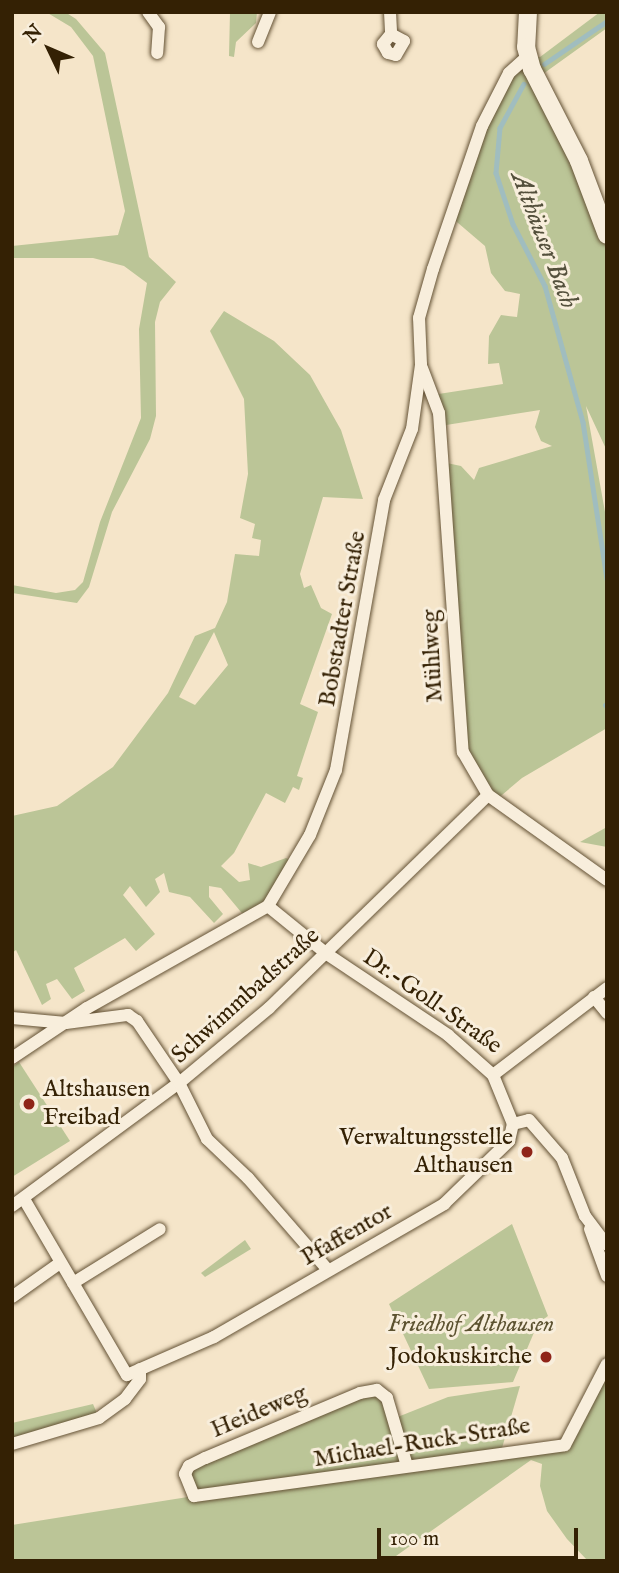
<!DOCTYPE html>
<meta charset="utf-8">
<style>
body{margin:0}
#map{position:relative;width:619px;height:1573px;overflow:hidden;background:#f5e5c9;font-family:"IM FELL English",serif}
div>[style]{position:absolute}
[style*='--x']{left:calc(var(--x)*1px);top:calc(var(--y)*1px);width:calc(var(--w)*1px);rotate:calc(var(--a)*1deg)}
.green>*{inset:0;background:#bbc597}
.stream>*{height:4.5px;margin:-2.25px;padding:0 2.25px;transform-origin:2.25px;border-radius:2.25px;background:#a0bdbf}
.roads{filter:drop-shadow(0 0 2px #645235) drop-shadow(0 0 2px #645235)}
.street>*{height:12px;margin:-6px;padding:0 6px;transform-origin:6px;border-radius:6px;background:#f8eedc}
.secondary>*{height:18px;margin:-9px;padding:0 9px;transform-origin:9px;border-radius:9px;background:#f8eedc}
.dots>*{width:19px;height:19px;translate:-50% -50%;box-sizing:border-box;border:4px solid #f8eedc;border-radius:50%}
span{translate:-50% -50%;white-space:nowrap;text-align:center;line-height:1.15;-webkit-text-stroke:6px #f8eedc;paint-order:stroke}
.street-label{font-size:24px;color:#342104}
.poi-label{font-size:24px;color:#342104}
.left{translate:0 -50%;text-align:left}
.right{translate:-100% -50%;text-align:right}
.park-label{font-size:24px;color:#5c5230;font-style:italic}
.water-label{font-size:26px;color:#54503c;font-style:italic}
.frame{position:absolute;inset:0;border:14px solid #342104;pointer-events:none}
.north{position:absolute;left:14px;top:14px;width:70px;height:70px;-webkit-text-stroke:5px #f8eedc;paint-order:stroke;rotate:314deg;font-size:19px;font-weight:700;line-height:28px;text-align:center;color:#342104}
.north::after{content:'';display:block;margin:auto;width:24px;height:32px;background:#342104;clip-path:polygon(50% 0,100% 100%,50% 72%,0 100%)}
.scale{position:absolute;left:377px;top:1528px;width:201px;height:32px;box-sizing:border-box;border:4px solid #342104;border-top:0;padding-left:9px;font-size:21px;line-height:24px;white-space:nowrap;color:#342104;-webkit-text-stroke:5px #f8eedc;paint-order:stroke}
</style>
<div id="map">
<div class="green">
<div style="clip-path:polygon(46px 12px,65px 12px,76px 19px,105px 53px,149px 257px,176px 282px,160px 302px,155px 322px,156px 416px,150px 439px,112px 512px,89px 587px,77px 603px,12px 593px,12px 585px,56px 593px,75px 590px,83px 582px,100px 522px,141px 418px,139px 329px,147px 283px,124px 266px,93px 258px,12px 258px,12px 246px,118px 235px,125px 211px,93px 56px,71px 27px)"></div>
<div style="clip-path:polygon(230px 12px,257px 12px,256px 23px,236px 42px,234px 57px,229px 56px)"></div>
<div style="clip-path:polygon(600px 12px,607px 12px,607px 28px,536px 79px,607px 235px,607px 451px,586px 406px,607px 523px,607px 728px,522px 778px,496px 800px,469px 768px,442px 462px,461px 466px,474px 480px,479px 468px,552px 446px,541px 441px,535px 427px,540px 410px,440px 426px,432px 395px,503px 384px,499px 363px,488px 364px,489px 336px,501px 315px,517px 317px,520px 294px,505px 291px,491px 273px,485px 246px,451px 217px,496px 100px,528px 56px,540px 57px)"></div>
<div style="clip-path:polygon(evenodd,224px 311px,274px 341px,310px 375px,341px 430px,363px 499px,323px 497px,300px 574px,304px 588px,311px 585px,321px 608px,332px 614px,300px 704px,318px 712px,297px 776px,303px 778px,299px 790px,293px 787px,285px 803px,266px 793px,234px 853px,221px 866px,239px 882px,250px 880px,248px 863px,261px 867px,286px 858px,294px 862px,268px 906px,246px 918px,221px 888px,209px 886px,209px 897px,223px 914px,214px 923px,190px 897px,169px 892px,164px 873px,155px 879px,160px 892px,146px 907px,130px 886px,123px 895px,155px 934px,136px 951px,125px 938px,74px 968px,85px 991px,72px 999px,57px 979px,46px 984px,51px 999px,42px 1005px,16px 950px,12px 953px,12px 816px,57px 806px,113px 767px,168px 693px,195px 636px,215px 628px,227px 602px,235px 554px,259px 556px,261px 540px,252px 538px,255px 524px,240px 518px,248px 474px,244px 399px,210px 331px,224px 311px,214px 632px,228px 665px,195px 705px,179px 697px,214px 632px)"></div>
<div style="clip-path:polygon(607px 827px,607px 847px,580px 842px)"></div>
<div style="clip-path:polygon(19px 1062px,70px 1141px,12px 1177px,12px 1067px)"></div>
<div style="clip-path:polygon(512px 1224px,548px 1316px,538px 1323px,513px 1382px,429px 1389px,389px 1304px)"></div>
<div style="clip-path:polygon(245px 1240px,251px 1249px,205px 1277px,201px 1273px)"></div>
<div style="clip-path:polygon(607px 1364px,607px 1561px,588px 1561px,567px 1539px,547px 1511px,540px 1486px,542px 1464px,531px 1460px,389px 1561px,12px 1561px,12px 1525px,194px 1496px,189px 1466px,377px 1390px,407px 1466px,565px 1445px)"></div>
<div style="clip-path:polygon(520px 1386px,502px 1448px,409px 1463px,395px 1418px,448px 1397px)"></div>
<div style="clip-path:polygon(93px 1404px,99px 1418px,18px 1439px,12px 1437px,12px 1423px)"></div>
</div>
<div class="stream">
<div style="--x:544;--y:64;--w:76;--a:-34.3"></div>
<div style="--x:524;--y:84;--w:50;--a:118.6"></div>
<div style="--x:500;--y:128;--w:45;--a:95.1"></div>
<div style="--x:496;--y:173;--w:54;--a:71.6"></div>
<div style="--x:513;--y:224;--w:70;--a:62.7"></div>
<div style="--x:545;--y:286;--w:141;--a:74.4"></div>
<div style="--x:583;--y:422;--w:159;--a:81.3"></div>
<div style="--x:605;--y:705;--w:2;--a:-27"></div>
</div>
<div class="roads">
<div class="street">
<div style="--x:148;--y:12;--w:19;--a:54"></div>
<div style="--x:159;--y:27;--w:26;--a:94"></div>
<div style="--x:390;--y:12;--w:22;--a:87"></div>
<div style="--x:391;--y:34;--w:13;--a:129"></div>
<div style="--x:383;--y:44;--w:10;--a:61"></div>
<div style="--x:388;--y:53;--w:8;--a:14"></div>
<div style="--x:396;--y:55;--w:16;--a:-60"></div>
<div style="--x:404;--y:41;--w:15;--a:-152"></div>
<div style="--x:258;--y:42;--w:32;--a:-68"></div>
<div style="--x:422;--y:368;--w:48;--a:69.3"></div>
<div style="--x:439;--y:413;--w:340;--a:86"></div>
<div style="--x:463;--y:752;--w:50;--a:59.8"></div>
<div style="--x:488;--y:795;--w:146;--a:35.5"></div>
<div style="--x:594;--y:997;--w:21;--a:51"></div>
<div style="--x:12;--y:1018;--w:54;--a:5.3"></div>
<div style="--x:66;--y:1023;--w:63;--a:-7.4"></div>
<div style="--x:128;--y:1015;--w:11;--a:34"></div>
<div style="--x:137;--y:1021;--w:75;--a:55.9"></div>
<div style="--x:179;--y:1083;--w:63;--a:63.4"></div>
<div style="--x:207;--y:1139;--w:57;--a:43.6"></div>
<div style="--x:248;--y:1178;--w:122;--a:49"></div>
<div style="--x:12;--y:1058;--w:90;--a:-33.7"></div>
<div style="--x:87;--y:1008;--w:208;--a:-29.4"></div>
<div style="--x:268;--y:906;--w:82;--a:-59.4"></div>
<div style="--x:310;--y:835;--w:70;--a:-68.2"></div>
<div style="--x:336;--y:770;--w:274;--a:-79.9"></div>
<div style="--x:384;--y:500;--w:76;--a:-68.5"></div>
<div style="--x:412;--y:429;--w:65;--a:-82"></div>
<div style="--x:421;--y:365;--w:47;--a:-92.4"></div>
<div style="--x:419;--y:318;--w:51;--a:-74.1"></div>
<div style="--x:433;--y:269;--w:151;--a:-71.1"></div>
<div style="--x:482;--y:126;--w:59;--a:-63"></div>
<div style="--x:509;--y:73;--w:25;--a:-42"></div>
<div style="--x:493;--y:1075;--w:143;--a:-37.3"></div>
<div style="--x:513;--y:1124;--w:16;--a:-14"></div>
<div style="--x:529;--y:1120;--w:50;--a:49"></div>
<div style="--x:562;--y:1158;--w:62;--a:68.4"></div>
<div style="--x:585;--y:1216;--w:36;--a:53"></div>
<div style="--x:24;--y:1199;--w:204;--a:59.7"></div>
<div style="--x:127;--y:1375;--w:95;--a:-23.6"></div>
<div style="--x:214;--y:1337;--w:266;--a:-30"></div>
<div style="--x:444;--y:1204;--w:91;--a:-44.1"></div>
<div style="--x:509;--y:1141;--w:17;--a:-77"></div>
<div style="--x:513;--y:1124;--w:53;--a:-112.2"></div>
<div style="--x:493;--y:1075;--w:60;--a:-138.4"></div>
<div style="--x:448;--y:1035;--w:146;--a:-146.2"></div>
<div style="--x:327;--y:954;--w:76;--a:-140.9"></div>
<div style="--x:12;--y:1206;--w:207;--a:-36.4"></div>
<div style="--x:179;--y:1083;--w:117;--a:-39.8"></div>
<div style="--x:269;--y:1008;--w:305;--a:-44.2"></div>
<div style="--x:590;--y:1229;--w:50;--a:70.1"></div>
<div style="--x:73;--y:1283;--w:102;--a:-31.8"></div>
<div style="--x:12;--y:1297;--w:59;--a:-35.3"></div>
<div style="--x:12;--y:1444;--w:91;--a:-16.6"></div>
<div style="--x:99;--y:1418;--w:32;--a:-36"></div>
<div style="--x:125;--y:1399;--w:25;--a:-53"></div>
<div style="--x:140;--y:1379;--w:10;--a:-90"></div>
<div style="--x:407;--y:1466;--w:71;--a:-106.4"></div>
<div style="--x:387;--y:1398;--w:13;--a:-141"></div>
<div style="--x:377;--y:1390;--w:17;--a:170"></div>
<div style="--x:360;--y:1393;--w:168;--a:157.2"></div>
<div style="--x:205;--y:1458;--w:18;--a:153"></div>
<div style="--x:189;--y:1466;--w:9;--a:117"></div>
<div style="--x:185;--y:1474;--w:24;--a:68"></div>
<div style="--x:194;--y:1496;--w:374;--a:-7.8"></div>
<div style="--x:565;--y:1445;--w:91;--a:-62.6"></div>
</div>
<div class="secondary">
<div style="--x:528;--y:12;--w:35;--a:93"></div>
<div style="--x:526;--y:47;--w:23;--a:75"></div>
<div style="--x:532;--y:69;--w:103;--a:62.9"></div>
<div style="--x:579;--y:161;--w:79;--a:69.3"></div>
</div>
</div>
<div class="dots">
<div style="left:29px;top:1104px;background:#8f2418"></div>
<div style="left:527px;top:1152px;background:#8f2418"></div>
<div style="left:546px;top:1357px;background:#8f2418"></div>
</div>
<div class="street-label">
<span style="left:343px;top:619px;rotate:-80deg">Bobstadter Straße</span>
<span style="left:433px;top:656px;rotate:-93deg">Mühlweg</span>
<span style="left:246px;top:996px;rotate:-42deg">Schwimmbadstraße</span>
<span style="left:432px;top:1002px;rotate:35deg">Dr.-Goll-Straße</span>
<span style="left:347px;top:1235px;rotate:-30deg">Pfaffentor</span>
<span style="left:259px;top:1412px;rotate:-23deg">Heideweg</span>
<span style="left:422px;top:1443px;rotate:-9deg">Michael-Ruck-Straße</span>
</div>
<div class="poi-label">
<span class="left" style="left:43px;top:1104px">Altshausen<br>Freibad</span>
<span class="right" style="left:513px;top:1152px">Verwaltungsstelle<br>Althausen</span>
<span class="right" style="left:532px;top:1357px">Jodokuskirche</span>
</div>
<div class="park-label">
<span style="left:471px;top:1325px">Friedhof Althausen</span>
</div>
<div class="water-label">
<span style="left:544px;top:240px;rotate:69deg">Althäuser Bach</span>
</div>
<div class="frame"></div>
<div class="north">N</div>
<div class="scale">100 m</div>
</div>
